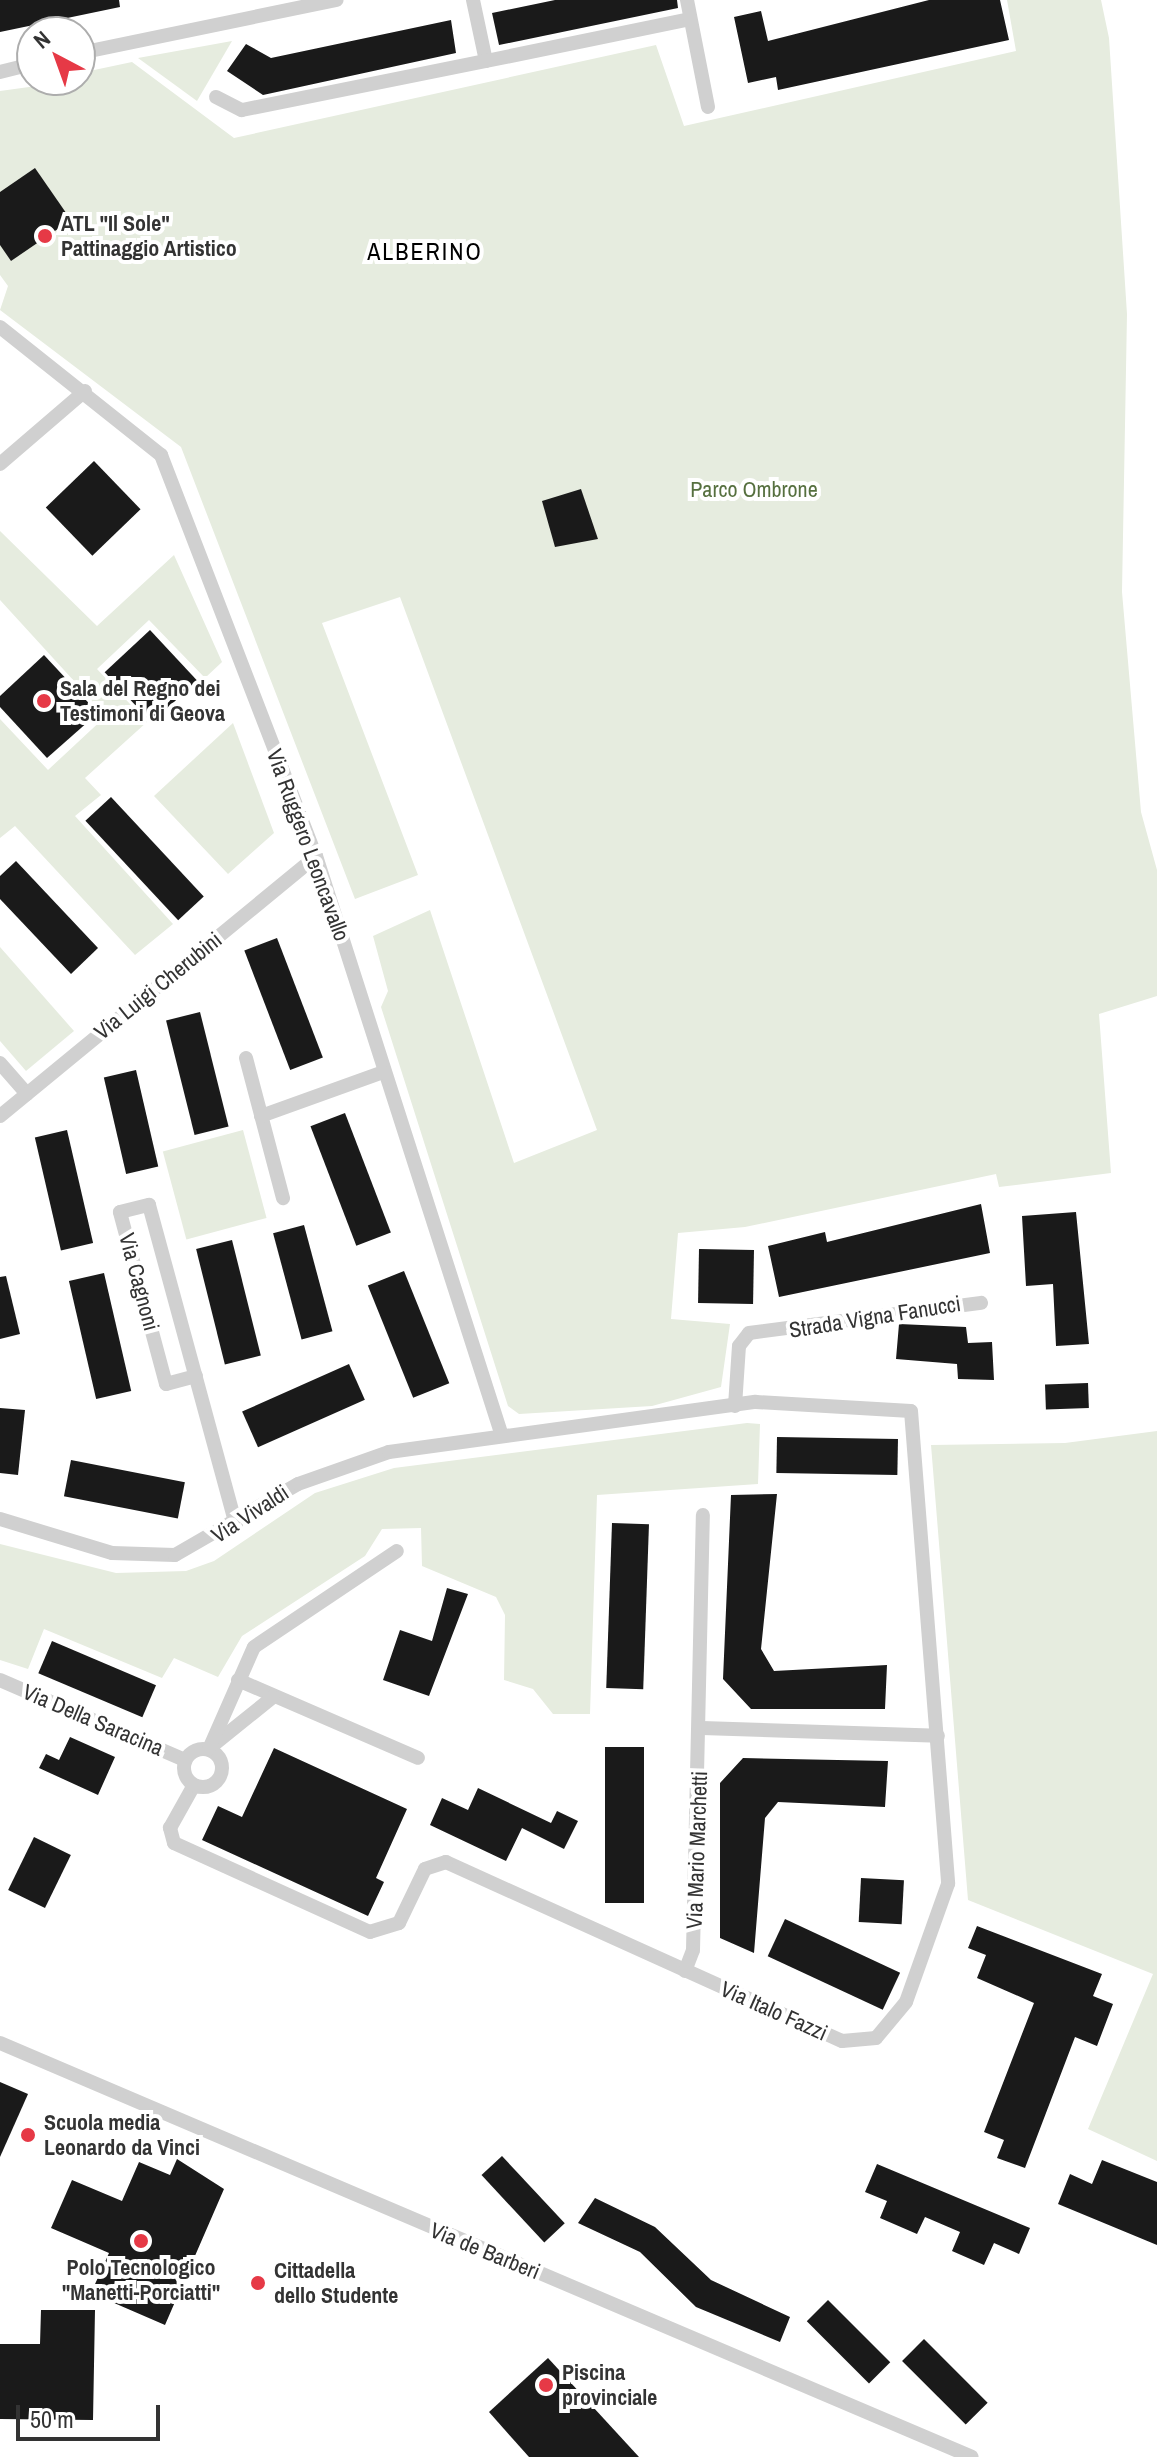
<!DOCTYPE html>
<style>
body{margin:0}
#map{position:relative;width:1157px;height:2457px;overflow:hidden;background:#fff;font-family:"Archivo Narrow",sans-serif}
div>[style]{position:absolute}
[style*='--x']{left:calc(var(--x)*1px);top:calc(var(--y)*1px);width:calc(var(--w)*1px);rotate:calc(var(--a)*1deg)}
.green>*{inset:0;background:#e6ecdf;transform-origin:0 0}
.building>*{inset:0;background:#1a1a1a;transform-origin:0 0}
.street>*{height:14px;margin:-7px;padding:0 7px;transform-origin:7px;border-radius:7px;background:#d0d0d0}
.street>.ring{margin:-7px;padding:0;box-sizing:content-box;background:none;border:14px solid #d0d0d0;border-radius:50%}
.dots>*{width:22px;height:22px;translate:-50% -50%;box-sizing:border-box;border:4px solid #fff;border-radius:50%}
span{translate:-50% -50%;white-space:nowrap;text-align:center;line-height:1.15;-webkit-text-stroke:8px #fff;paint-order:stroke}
.poi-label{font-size:22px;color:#333;font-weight:700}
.left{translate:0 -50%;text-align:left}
.park-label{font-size:22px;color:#56703f}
.street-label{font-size:22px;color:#333}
.neighbourhood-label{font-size:24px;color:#000;letter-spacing:2px}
.north{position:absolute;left:16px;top:16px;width:80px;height:80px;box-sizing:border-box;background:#fff;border:2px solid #adadad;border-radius:50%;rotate:319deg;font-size:22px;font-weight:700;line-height:32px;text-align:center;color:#333}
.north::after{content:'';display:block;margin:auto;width:28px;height:36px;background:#e63946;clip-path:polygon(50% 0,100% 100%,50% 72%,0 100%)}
.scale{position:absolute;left:16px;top:2405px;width:144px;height:36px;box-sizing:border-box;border:4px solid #333;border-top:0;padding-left:10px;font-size:24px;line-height:28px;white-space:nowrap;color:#333;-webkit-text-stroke:6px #fff;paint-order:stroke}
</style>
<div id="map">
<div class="green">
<div style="clip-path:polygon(1007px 0,1101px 0,1109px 38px,1127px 314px,1122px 592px,1141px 812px,1157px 870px,1157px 996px,1099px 1014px,1111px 1173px,999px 1187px,996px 1174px,745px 1227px,678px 1233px,671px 1319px,730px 1324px,721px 1387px,652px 1406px,519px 1414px,508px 1406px,381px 1007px,388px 991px,373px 936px,430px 910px,514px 1163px,597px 1130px,400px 597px,322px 623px,418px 875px,355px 899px,181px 447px,0 310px,8px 286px,0 275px,0 91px,80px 80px,80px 73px,132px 62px,234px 138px,656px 45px,684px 126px,1016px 51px)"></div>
<div style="clip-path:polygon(232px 41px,197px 101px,138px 58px)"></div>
<div style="clip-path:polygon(0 531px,97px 626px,174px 555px,222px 662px,205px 678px,149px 620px,97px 669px,147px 722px,85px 778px,101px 795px,75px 816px,173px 924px,135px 955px,15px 826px,0 838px,0 719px,48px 770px,106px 716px,0 600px)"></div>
<div style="clip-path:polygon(233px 723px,274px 833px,228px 874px,154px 796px)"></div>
<div style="clip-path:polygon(0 947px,74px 1031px,26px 1071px,0 1041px)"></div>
<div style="left:243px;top:1130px;width:91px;height:83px;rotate:75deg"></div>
<div style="clip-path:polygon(747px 1423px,760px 1424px,758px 1484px,597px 1495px,590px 1714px,553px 1714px,533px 1689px,504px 1680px,505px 1615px,496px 1597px,422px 1566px,421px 1528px,382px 1529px,365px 1556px,242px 1636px,218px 1677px,174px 1658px,162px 1678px,44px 1629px,28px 1669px,0 1660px,0 1544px,116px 1573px,186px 1571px,214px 1561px,315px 1493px,394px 1468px)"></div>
<div style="clip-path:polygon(1157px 1431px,1157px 2161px,1088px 2129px,1153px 1974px,968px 1900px,931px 1445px,1065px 1443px)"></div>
</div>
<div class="building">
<div style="clip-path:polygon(0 0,119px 0,120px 7px,0 32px)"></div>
<div style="clip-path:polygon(555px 0,677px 0,678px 8px,499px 45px,492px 13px)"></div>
<div style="clip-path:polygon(929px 0,1000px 0,1009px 40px,778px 90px,776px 77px,748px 83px,734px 17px,761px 11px,768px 41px)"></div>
<div style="clip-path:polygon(451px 20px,456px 53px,263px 95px,227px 71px,246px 44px,271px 58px)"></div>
<div style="clip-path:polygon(35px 168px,71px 220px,11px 261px,0 245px,0 192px)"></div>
<div style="left:94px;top:461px;width:67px;height:67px;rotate:46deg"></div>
<div style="clip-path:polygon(581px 489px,598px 539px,555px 547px,542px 501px)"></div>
<div style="left:150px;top:630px;width:69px;height:62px;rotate:47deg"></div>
<div style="clip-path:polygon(44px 655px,98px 713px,47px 758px,0 707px,0 696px)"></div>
<div style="left:111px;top:797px;width:136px;height:35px;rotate:47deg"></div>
<div style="clip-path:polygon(16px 861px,98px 948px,71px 974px,0 899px,0 876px)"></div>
<div style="left:277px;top:938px;width:128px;height:35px;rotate:69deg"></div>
<div style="left:200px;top:1012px;width:118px;height:35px;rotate:76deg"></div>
<div style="left:136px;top:1070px;width:99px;height:33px;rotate:77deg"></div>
<div style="left:345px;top:1113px;width:128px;height:37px;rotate:69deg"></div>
<div style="left:67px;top:1130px;width:116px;height:33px;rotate:77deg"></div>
<div style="clip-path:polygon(981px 1204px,990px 1253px,779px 1297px,768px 1246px,825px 1232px,827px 1242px)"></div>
<div style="clip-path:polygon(1076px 1212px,1089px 1344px,1056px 1346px,1053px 1284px,1026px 1286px,1022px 1216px)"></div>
<div style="left:304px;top:1225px;width:110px;height:32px;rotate:75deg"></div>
<div style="left:232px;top:1240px;width:119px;height:37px;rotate:76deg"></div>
<div style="left:699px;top:1249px;width:55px;height:54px;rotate:1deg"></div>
<div style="left:404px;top:1271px;width:121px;height:39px;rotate:68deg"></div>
<div style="left:104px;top:1273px;width:121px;height:36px;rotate:77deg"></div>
<div style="clip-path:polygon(6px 1276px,20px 1334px,0 1339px,0 1277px)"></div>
<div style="clip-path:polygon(899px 1324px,966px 1327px,968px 1343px,992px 1342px,994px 1380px,958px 1379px,957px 1364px,896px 1359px)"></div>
<div style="left:349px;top:1364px;width:39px;height:117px;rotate:66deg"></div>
<div style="left:1088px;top:1383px;width:25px;height:43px;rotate:88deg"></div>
<div style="clip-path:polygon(0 1408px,25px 1410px,18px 1475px,0 1473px)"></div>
<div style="left:777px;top:1437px;width:121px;height:36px;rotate:1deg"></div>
<div style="left:71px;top:1460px;width:116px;height:37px;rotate:11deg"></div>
<div style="clip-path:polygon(777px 1494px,761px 1649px,774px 1671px,887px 1665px,885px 1709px,751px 1709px,723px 1679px,731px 1495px)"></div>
<div style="left:612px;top:1523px;width:37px;height:165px;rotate:2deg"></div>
<div style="clip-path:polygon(447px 1588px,468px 1594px,429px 1696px,383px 1680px,400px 1630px,432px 1641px)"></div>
<div style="left:52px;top:1641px;width:113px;height:35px;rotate:23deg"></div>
<div style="clip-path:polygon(70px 1737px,115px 1757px,98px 1795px,39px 1768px,46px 1754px,59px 1760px)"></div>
<div style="left:605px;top:1747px;width:39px;height:156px"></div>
<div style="clip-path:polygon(274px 1748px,407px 1809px,376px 1878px,384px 1882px,368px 1916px,202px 1840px,218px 1806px,242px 1817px)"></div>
<div style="clip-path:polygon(743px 1758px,888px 1761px,885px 1807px,778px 1802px,765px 1818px,754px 1953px,720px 1938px,720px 1783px)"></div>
<div style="clip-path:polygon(478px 1788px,551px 1823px,557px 1811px,578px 1821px,564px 1849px,522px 1828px,506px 1861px,430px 1825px,442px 1798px,468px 1810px)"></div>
<div style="left:34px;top:1837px;width:41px;height:59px;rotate:26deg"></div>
<div style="left:861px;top:1878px;width:43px;height:44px;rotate:3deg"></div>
<div style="left:785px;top:1919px;width:127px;height:41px;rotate:25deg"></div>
<div style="clip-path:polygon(977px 1926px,1102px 1974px,1093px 1996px,1113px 2004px,1097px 2046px,1075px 2037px,1025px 2168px,997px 2158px,1004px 2140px,984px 2132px,1034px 2003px,977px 1978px,986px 1955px,968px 1948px)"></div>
<div style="clip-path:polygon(0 2082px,28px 2094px,0 2157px)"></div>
<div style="left:502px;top:2156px;width:92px;height:28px;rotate:47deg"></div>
<div style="clip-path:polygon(177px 2159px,224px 2189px,165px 2325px,91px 2293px,109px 2253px,51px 2228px,72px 2180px,122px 2201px,139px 2162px,170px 2175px)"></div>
<div style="clip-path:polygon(1102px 2160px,1157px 2182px,1157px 2245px,1058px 2204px,1070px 2174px,1092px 2184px)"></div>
<div style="clip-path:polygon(877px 2164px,1030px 2228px,1019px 2254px,994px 2243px,984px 2265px,952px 2251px,960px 2232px,925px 2217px,917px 2234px,880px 2218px,887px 2201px,865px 2192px)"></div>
<div style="clip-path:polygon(595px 2198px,655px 2227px,711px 2280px,790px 2317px,780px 2342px,696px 2307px,640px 2252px,578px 2223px)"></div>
<div style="left:828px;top:2300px;width:88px;height:30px;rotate:45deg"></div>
<div style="clip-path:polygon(41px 2310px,95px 2310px,93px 2420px,0 2419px,0 2344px,40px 2344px)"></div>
<div style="left:924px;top:2339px;width:90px;height:31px;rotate:45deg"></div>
<div style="clip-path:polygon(548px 2358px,639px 2457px,529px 2457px,489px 2412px)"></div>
</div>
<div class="street">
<div style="--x:473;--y:0;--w:62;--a:78"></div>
<div style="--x:486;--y:61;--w:208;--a:-11.6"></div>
<div style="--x:687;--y:0;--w:109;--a:78.9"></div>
<div style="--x:80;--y:53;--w:262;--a:-11.7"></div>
<div style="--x:0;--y:72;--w:33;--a:-14"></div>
<div style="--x:216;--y:97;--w:29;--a:27"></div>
<div style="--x:242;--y:110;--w:249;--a:-11.4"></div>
<div style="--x:0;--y:327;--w:206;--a:38.5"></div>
<div style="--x:161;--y:455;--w:430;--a:68.9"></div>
<div style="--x:316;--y:856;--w:609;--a:72.22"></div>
<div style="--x:0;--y:464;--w:112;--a:-40.7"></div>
<div style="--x:246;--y:1058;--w:145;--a:75.2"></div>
<div style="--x:0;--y:1063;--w:41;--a:48.9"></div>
<div style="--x:0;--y:1116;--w:409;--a:-39.4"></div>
<div style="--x:261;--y:1116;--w:130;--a:-19.8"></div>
<div style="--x:196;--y:1376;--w:31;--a:165"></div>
<div style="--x:166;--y:1384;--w:178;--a:-105"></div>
<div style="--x:120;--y:1212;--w:30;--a:-14"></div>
<div style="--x:149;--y:1205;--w:332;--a:74.8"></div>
<div style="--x:735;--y:1406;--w:60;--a:-86.2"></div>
<div style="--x:739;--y:1346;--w:16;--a:-52"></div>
<div style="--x:749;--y:1333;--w:234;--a:-7.4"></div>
<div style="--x:0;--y:1519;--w:117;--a:16.9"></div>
<div style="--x:112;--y:1553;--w:63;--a:1.8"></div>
<div style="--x:175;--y:1555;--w:142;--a:-30"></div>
<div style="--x:298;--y:1484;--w:96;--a:-19.4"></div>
<div style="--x:389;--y:1452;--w:370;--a:-7.8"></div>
<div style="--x:756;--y:1402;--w:155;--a:3.3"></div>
<div style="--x:911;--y:1411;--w:474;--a:85.5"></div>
<div style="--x:948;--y:1884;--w:125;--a:109.6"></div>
<div style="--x:906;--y:2002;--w:47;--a:129.8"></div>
<div style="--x:876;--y:2038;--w:34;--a:175"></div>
<div style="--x:842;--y:2041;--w:435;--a:-155.7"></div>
<div style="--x:446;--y:1862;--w:22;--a:162"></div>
<div style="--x:425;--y:1869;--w:60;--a:115.7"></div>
<div style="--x:399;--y:1923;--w:30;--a:163"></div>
<div style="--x:370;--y:1932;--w:215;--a:-155.6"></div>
<div style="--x:174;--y:1843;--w:16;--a:-105"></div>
<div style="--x:170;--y:1828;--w:49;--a:-60.8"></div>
<div style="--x:0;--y:1680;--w:202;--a:23.4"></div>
<div style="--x:238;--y:1680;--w:196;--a:23.4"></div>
<div style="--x:702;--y:1728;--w:236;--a:1.9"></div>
<div style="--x:212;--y:1746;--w:78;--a:-38.8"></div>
<div class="ring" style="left:184px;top:1749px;width:24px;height:24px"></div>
<div style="--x:209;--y:1749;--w:111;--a:-66.2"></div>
<div style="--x:254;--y:1647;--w:172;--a:-33.9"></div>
<div style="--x:685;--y:1971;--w:22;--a:-69"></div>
<div style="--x:693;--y:1950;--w:435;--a:-88.7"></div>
<div style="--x:0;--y:2043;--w:1056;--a:23.07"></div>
</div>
<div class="dots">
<div style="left:45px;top:236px;background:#e63946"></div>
<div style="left:44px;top:701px;background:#e63946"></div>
<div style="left:28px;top:2135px;background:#e63946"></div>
<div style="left:141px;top:2241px;background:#e63946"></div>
<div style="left:258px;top:2283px;background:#e63946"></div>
<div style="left:546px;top:2385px;background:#e63946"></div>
</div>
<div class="poi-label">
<span class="left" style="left:61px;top:236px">ATL "Il Sole"<br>Pattinaggio Artistico</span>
<span class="left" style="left:60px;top:701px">Sala del Regno dei<br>Testimoni di Geova</span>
<span class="left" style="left:44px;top:2135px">Scuola media<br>Leonardo da Vinci</span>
<span style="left:141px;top:2280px">Polo Tecnologico<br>"Manetti-Porciatti"</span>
<span class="left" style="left:274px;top:2283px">Cittadella<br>dello Studente</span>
<span class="left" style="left:562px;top:2385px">Piscina<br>provinciale</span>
</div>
<div class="park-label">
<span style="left:754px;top:490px">Parco Ombrone</span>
</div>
<div class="street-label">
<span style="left:308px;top:845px;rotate:70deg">Via Ruggero Leoncavallo</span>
<span style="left:158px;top:986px;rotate:-39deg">Via Luigi Cherubini</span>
<span style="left:139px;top:1282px;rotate:75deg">Via Cagnoni</span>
<span style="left:875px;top:1317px;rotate:-9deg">Strada Vigna Fanucci</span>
<span style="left:250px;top:1514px;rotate:-33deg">Via Vivaldi</span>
<span style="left:93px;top:1720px;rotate:23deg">Via Della Saracina</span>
<span style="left:697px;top:1850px;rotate:-88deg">Via Mario Marchetti</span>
<span style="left:774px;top:2011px;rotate:24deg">Via Italo Fazzi</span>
<span style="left:485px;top:2251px;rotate:22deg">Via de Barberi</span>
</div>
<div class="neighbourhood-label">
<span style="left:425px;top:252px">ALBERINO</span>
</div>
<div class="north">N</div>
<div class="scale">50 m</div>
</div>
